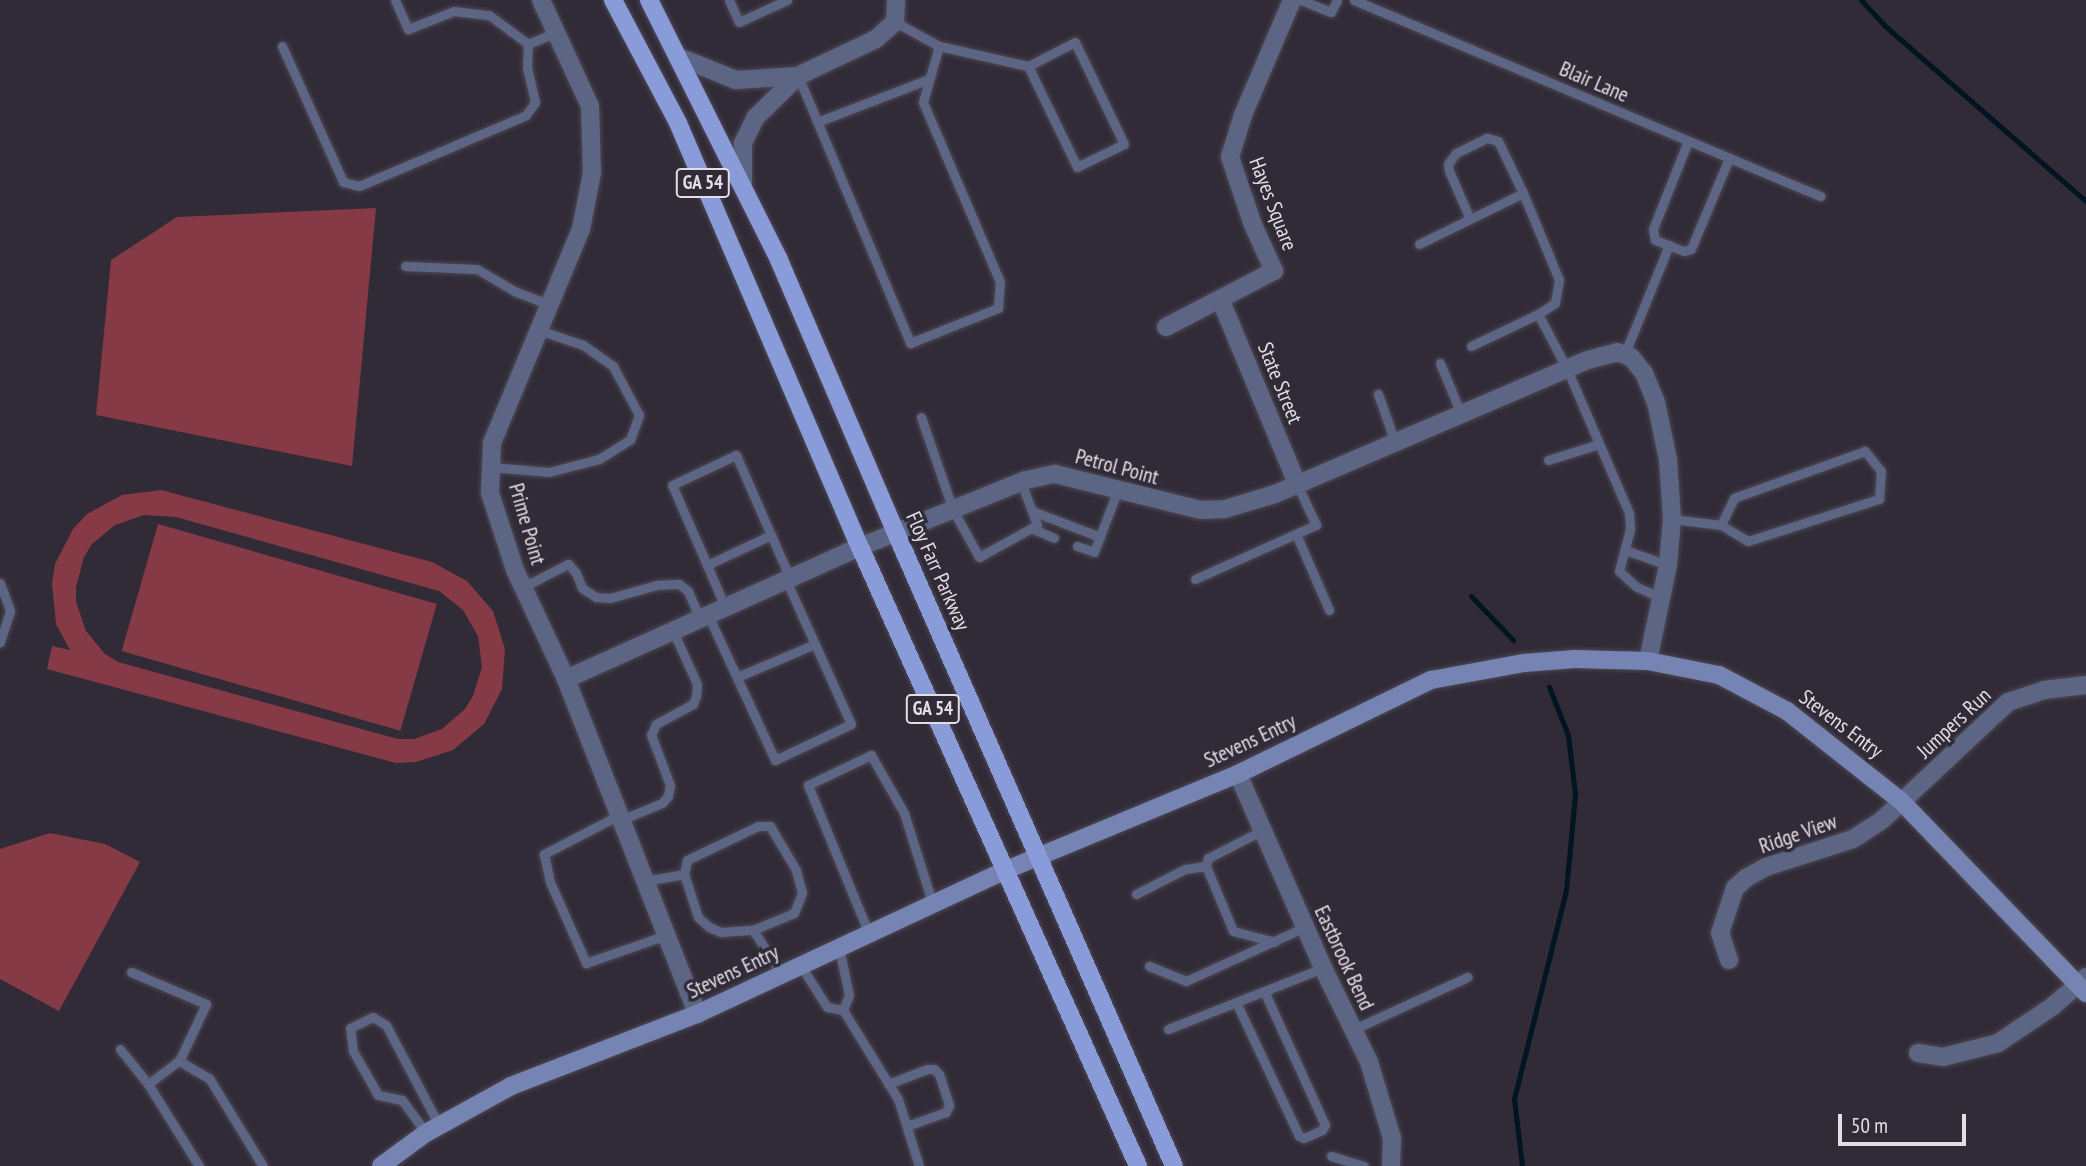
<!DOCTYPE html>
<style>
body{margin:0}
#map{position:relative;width:2086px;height:1166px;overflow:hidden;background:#312b38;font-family:"PT Sans Narrow",sans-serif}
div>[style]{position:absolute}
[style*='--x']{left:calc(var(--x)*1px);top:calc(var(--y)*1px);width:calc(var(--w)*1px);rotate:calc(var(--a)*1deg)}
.green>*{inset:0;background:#863a45;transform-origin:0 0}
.stream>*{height:5px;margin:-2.5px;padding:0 2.5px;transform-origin:2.5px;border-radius:2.5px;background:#001422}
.roads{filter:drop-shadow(0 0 2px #4d4854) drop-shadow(0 0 2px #4d4854)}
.lane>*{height:9px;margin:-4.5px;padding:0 4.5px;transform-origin:4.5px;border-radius:4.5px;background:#5c6583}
.street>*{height:18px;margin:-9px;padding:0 9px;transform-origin:9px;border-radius:9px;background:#5c6583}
.secondary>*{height:18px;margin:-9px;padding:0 9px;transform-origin:9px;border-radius:9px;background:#7584b3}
.primary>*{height:18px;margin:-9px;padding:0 9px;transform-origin:9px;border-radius:9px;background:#899bd8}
span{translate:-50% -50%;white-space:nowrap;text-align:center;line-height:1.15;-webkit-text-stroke:7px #312b38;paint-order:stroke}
.shield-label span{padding:2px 5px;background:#312b38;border:2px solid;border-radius:5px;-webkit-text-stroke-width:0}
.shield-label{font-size:19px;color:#e2dee7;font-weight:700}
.street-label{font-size:21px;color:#e2dee7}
.scale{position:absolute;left:1838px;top:1114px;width:128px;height:32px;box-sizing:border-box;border:4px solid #e2dee7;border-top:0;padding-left:9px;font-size:21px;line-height:24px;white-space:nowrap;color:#e2dee7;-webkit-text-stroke:5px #312b38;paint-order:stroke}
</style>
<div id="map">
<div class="green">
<div style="clip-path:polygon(376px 208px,352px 466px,96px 415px,111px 260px,177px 217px)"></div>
<div style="clip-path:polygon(evenodd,161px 490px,432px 562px,467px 581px,493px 611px,505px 649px,502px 689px,484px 724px,453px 750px,416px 762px,396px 763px,47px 669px,52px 646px,70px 650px,56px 624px,52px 584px,55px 564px,73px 529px,87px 514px,122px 495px,161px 490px,144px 515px,176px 517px,439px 591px,463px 610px,478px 636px,482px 667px,473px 696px,465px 709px,442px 729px,414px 739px,398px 739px,118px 662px,105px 654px,86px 631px,76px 602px,76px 587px,84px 557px,92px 544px,115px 525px,144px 515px)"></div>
<div style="left:158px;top:524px;width:290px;height:132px;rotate:16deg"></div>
<div style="clip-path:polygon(50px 833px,105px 844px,140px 862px,59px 1011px,0 979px,0 849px)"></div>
</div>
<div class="stream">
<div style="--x:1861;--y:0;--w:34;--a:47"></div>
<div style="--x:1884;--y:25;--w:268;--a:41.1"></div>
<div style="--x:1471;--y:596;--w:61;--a:46.3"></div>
<div style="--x:1522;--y:1166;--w:67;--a:-96.8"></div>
<div style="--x:1514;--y:1099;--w:215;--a:-76"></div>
<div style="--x:1566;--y:890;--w:96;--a:-84.6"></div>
<div style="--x:1575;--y:794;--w:59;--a:-96.8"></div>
<div style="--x:1568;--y:735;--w:52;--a:-111.6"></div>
</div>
<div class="roads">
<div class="lane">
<div style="--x:395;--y:0;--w:32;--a:66"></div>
<div style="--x:408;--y:29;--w:49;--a:-21.4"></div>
<div style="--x:454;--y:11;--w:35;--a:7"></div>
<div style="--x:489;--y:15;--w:49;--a:36.6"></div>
<div style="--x:729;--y:0;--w:24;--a:66"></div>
<div style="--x:739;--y:22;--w:53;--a:-24.6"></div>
<div style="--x:1301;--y:0;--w:32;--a:22"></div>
<div style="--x:1331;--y:12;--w:13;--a:-63"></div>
<div style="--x:1354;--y:0;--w:506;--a:22.81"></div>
<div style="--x:282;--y:46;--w:149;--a:65.8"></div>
<div style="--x:343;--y:182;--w:16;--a:14"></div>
<div style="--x:359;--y:186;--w:181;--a:-23"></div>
<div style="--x:526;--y:115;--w:16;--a:-55"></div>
<div style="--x:535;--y:102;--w:35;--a:-103"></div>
<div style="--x:527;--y:68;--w:24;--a:-88"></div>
<div style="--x:528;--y:44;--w:30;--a:-23"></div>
<div style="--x:939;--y:46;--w:91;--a:12.7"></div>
<div style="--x:1028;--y:66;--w:112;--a:64.1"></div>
<div style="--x:1077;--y:167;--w:52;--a:-26.1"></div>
<div style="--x:1124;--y:144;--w:113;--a:-115.7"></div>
<div style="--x:1075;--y:42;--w:53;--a:152.9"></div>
<div style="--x:798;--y:76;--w:290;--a:67.2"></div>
<div style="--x:910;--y:343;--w:95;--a:-21.7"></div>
<div style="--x:998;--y:308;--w:26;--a:-86"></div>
<div style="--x:1000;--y:282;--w:196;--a:-113.2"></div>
<div style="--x:923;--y:102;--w:58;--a:-74.1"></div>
<div style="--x:939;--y:46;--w:50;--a:-151.4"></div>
<div style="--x:817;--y:122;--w:120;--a:-21"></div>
<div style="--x:1688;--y:141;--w:95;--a:111.7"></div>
<div style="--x:1653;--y:229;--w:11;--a:80"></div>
<div style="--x:1655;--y:240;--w:31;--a:21"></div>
<div style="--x:1684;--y:251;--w:7;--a:-16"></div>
<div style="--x:1691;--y:249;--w:99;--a:-67.3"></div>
<div style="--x:1470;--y:219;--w:52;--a:-113.6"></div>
<div style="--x:1449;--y:171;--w:7;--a:-98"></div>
<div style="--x:1448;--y:164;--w:14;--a:-54"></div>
<div style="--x:1456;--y:153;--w:34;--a:-26"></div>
<div style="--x:1487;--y:138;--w:11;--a:15"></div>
<div style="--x:1498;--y:141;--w:58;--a:64.3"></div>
<div style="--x:1419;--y:244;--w:116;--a:-26.1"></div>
<div style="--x:1523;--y:193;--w:94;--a:67.5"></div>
<div style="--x:1559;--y:280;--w:23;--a:100"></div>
<div style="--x:1555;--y:303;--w:20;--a:147"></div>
<div style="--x:405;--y:266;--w:72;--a:2.4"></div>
<div style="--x:477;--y:269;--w:43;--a:30.7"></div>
<div style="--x:514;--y:291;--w:39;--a:21"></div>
<div style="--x:1471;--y:346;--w:74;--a:-25.5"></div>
<div style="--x:1538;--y:314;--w:62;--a:62.2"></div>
<div style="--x:1567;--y:369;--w:157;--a:66.7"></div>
<div style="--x:1629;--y:513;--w:16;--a:86"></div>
<div style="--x:1630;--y:529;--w:43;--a:104.7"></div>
<div style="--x:1619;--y:571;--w:24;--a:42"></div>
<div style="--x:1637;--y:587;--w:27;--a:24"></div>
<div style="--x:1625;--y:353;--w:117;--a:-67.8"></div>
<div style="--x:1440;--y:363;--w:55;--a:67.6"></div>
<div style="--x:1378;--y:394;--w:51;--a:70.5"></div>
<div style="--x:921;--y:417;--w:98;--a:71"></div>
<div style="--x:953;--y:510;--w:54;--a:61"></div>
<div style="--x:979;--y:557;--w:66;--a:-28.9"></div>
<div style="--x:1037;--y:525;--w:46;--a:-110.4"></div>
<div style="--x:1548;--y:460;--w:53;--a:-17.4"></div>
<div style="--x:491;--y:467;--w:58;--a:4.9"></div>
<div style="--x:549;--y:472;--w:52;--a:-14.6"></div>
<div style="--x:599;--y:459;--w:36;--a:-32"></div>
<div style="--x:630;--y:440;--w:27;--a:-70"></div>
<div style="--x:639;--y:415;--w:55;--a:-118"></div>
<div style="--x:613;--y:366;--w:37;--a:-145"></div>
<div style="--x:583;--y:345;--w:46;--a:-161.2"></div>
<div style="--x:1032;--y:511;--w:73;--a:20.9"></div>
<div style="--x:1672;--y:519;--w:49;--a:7"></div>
<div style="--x:1721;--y:525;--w:31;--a:31"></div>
<div style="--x:1748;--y:541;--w:138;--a:-17.8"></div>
<div style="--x:1879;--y:499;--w:28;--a:-86"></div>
<div style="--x:1881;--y:471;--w:26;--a:-129"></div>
<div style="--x:1865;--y:451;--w:139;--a:160.3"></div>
<div style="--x:1734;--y:498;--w:30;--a:116"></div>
<div style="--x:1031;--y:528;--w:25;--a:23"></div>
<div style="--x:1296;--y:534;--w:83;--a:66.5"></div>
<div style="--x:1077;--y:546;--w:18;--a:19"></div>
<div style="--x:1094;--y:552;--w:67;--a:-69.1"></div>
<div style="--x:1625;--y:550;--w:46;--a:19.2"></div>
<div style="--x:707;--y:565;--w:87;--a:-113.6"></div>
<div style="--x:672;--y:485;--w:71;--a:-25.1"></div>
<div style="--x:736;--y:455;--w:87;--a:66.4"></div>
<div style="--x:1195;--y:579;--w:133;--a:-24.1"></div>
<div style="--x:1316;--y:525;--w:45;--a:-114.9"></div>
<div style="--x:0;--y:583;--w:30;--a:70"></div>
<div style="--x:10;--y:611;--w:33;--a:108"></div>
<div style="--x:523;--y:587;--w:51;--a:-27.1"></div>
<div style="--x:568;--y:564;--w:12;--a:48"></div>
<div style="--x:576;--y:573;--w:16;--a:68"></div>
<div style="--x:582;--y:588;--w:17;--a:33"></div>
<div style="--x:596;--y:597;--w:14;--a:4"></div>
<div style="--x:610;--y:598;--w:49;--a:-15.5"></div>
<div style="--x:657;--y:585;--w:22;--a:-3"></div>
<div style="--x:679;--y:584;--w:11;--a:38"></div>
<div style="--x:688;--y:591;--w:30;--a:67"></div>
<div style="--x:725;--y:607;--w:46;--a:-113.2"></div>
<div style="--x:707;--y:565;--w:71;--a:-25.1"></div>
<div style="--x:771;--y:535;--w:47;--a:66.2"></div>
<div style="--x:708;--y:615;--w:160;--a:65.2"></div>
<div style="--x:775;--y:760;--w:84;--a:-25.3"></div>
<div style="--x:851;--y:724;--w:158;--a:-114.3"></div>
<div style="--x:737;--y:677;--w:85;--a:-22.9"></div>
<div style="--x:619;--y:815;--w:85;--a:152.5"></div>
<div style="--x:544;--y:854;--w:29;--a:78"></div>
<div style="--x:550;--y:882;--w:89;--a:66"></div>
<div style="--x:586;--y:963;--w:85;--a:-19.3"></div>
<div style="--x:621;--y:820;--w:44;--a:-22.5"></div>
<div style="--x:662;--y:803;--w:9;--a:-49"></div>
<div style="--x:668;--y:796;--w:11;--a:-80"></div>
<div style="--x:670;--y:785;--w:53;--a:-110.8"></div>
<div style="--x:651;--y:735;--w:12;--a:-66"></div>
<div style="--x:656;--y:724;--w:42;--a:-28.4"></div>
<div style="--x:693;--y:704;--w:9;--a:-69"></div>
<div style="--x:696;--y:696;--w:12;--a:-85"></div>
<div style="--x:697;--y:684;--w:58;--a:-114.4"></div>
<div style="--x:1263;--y:830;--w:62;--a:153"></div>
<div style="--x:1208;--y:858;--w:8;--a:104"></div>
<div style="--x:1206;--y:866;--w:70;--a:67.4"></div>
<div style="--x:1233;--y:931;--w:43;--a:14.7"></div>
<div style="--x:645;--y:881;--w:40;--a:-10"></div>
<div style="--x:1136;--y:894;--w:55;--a:-27"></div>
<div style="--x:1185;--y:869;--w:21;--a:-8"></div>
<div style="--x:753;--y:930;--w:44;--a:-22.5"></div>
<div style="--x:794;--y:913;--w:22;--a:-68"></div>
<div style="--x:802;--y:893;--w:24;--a:-105"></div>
<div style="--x:796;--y:870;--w:51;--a:-120.6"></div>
<div style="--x:770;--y:826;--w:12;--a:180"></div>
<div style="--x:758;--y:826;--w:79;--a:154.4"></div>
<div style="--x:687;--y:860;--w:14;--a:102"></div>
<div style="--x:684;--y:874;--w:45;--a:72"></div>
<div style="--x:698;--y:917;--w:15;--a:42"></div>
<div style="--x:709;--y:927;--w:13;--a:23"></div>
<div style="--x:721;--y:932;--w:32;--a:-4"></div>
<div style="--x:753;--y:930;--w:54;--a:57.2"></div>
<div style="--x:869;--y:934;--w:161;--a:-112.3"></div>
<div style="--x:808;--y:785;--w:70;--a:-25.5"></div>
<div style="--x:871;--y:755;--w:67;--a:60.4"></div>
<div style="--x:904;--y:813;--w:96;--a:72.5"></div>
<div style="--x:839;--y:948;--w:48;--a:78"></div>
<div style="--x:849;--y:995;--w:16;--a:112"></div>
<div style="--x:801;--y:966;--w:49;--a:57.6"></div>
<div style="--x:827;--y:1007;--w:16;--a:11"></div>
<div style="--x:843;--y:1010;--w:105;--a:58.3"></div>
<div style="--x:898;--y:1099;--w:70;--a:72.6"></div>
<div style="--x:1149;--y:966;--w:40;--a:22"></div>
<div style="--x:1186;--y:981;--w:131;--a:-24.4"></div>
<div style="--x:131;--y:972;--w:82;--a:23.1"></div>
<div style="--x:206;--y:1004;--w:63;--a:115.3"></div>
<div style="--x:179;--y:1061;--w:34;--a:30"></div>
<div style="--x:209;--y:1078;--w:103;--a:58.5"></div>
<div style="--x:1236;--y:1002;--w:148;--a:64.8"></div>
<div style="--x:1299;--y:1136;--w:5;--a:22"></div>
<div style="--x:1304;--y:1138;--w:20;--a:-24"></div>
<div style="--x:1322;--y:1130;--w:6;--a:-59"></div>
<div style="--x:1325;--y:1125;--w:147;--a:-114.5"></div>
<div style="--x:1168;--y:1029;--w:167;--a:-21.5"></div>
<div style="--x:1352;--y:1030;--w:127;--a:-24.7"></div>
<div style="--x:120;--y:1049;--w:45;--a:51.3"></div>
<div style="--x:148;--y:1084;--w:39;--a:-37"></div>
<div style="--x:148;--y:1084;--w:97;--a:58.1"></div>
<div style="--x:888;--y:1084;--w:42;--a:-21"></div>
<div style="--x:927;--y:1069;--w:7;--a:0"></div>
<div style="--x:934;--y:1069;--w:7;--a:45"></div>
<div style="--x:939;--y:1074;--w:33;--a:72"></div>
<div style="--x:949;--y:1105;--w:8;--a:113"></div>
<div style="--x:946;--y:1112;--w:41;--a:160.3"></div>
<div style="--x:426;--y:1133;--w:41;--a:-126"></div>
<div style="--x:402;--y:1100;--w:25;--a:-168"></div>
<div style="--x:378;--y:1095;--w:51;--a:-119.6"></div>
<div style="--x:353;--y:1051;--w:23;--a:-97"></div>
<div style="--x:350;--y:1028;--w:25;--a:-26"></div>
<div style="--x:373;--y:1017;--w:15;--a:32"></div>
<div style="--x:386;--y:1025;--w:113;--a:62.1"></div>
<div style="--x:1331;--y:1156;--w:34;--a:17"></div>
</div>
<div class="street">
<div style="--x:541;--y:0;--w:117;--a:65.2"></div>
<div style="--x:590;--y:106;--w:67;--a:88.3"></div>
<div style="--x:592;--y:173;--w:57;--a:101.1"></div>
<div style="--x:581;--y:229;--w:232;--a:112.6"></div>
<div style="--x:492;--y:443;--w:50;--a:92.3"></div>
<div style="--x:490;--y:493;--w:81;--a:72"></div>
<div style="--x:515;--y:570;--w:120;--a:64.9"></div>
<div style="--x:566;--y:679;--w:360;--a:68.6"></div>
<div style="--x:679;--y:57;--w:61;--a:22"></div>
<div style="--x:736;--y:80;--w:62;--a:-3.7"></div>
<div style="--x:798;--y:76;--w:86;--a:-25.4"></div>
<div style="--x:876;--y:39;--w:25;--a:-42"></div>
<div style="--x:895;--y:22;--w:22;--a:-87"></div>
<div style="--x:743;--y:184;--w:41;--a:-90"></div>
<div style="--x:743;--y:143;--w:28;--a:-64"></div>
<div style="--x:755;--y:118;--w:60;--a:-44.3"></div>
<div style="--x:1221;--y:301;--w:198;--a:67.4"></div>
<div style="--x:1166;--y:327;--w:122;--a:-27.4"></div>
<div style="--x:1274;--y:271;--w:51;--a:-114.5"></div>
<div style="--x:1253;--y:225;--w:72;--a:-108.7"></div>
<div style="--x:1230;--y:157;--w:44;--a:-72.8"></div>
<div style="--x:1243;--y:115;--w:125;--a:-66.9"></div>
<div style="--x:566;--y:679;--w:322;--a:-24.2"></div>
<div style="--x:860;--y:547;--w:179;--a:-22"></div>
<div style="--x:1026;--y:480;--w:30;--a:-12"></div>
<div style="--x:1055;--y:474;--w:149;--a:13.9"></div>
<div style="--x:1200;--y:510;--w:25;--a:-2"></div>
<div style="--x:1225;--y:509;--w:52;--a:-16.7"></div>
<div style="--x:1275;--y:494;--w:340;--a:-23.2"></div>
<div style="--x:1588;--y:360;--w:30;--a:-15"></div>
<div style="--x:1617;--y:352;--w:15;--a:20"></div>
<div style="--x:1631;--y:357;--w:21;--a:51"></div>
<div style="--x:1644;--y:373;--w:31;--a:68"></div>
<div style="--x:1656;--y:402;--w:59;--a:78.3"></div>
<div style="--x:1668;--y:460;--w:59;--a:86.1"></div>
<div style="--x:1672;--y:519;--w:46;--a:95"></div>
<div style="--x:1668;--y:565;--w:98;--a:101.8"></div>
<div style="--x:1238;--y:774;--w:212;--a:66.3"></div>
<div style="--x:1323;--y:968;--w:105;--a:63.9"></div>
<div style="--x:1369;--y:1062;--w:79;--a:73.2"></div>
<div style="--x:1392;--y:1138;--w:28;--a:92"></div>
<div style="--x:1729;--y:960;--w:28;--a:-108"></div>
<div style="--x:1720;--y:933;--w:47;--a:-71.6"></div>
<div style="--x:1735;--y:888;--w:15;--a:-42"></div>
<div style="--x:1746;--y:878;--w:23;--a:-29"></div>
<div style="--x:1766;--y:867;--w:91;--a:-17.8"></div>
<div style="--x:1853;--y:839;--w:33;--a:-33"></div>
<div style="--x:1881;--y:821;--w:174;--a:-43.1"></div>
<div style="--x:2008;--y:702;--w:38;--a:-18"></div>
<div style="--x:2044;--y:690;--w:42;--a:-6.8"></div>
<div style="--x:1918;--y:1053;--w:25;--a:9"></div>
<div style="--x:1943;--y:1057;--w:57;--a:-14.3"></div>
<div style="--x:1998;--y:1043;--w:66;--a:-33.9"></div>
<div style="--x:2053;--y:1006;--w:44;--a:-41.3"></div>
</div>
<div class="secondary">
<div style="--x:381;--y:1166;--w:56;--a:-36.3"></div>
<div style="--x:426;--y:1133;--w:97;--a:-28.9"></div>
<div style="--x:511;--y:1086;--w:199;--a:-21.2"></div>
<div style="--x:697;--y:1014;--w:341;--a:-25"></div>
<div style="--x:1006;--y:870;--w:251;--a:-22.5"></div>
<div style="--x:1238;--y:774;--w:215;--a:-26"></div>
<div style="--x:1431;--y:680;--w:95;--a:-10.4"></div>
<div style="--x:1524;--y:663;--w:51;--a:-4.5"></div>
<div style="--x:1575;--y:659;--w:73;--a:1.6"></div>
<div style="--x:1648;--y:661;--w:72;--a:11.2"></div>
<div style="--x:1719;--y:675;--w:77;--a:27.9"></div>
<div style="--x:1787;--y:711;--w:145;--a:38.3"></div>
<div style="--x:1901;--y:801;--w:267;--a:46.1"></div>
</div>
<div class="primary">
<div style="--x:613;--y:0;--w:139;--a:62.1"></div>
<div style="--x:678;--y:123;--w:461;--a:66.8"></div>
<div style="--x:860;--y:547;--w:679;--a:65.81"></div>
<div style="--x:649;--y:0;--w:291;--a:63.4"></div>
<div style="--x:779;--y:260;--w:297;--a:66.8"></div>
<div style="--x:896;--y:533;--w:691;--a:66.29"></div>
</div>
</div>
<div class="shield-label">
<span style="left:703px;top:183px">GA 54</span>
<span style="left:933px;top:709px">GA 54</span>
</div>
<div class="street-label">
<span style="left:1594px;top:82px;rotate:23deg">Blair Lane</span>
<span style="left:1273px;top:204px;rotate:69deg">Hayes Square</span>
<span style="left:1280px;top:383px;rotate:68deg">State Street</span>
<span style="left:1117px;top:467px;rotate:15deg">Petrol Point</span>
<span style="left:527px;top:524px;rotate:74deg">Prime Point</span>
<span style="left:938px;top:571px;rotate:66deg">Floy Farr Parkway</span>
<span style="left:1954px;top:723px;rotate:-43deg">Jumpers Run</span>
<span style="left:1841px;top:724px;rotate:37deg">Stevens Entry</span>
<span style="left:1250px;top:741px;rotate:-25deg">Stevens Entry</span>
<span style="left:1798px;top:834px;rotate:-19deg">Ridge View</span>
<span style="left:1344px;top:958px;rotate:65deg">Eastbrook Bend</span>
<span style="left:733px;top:972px;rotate:-25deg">Stevens Entry</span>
</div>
<div class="scale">50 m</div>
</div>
